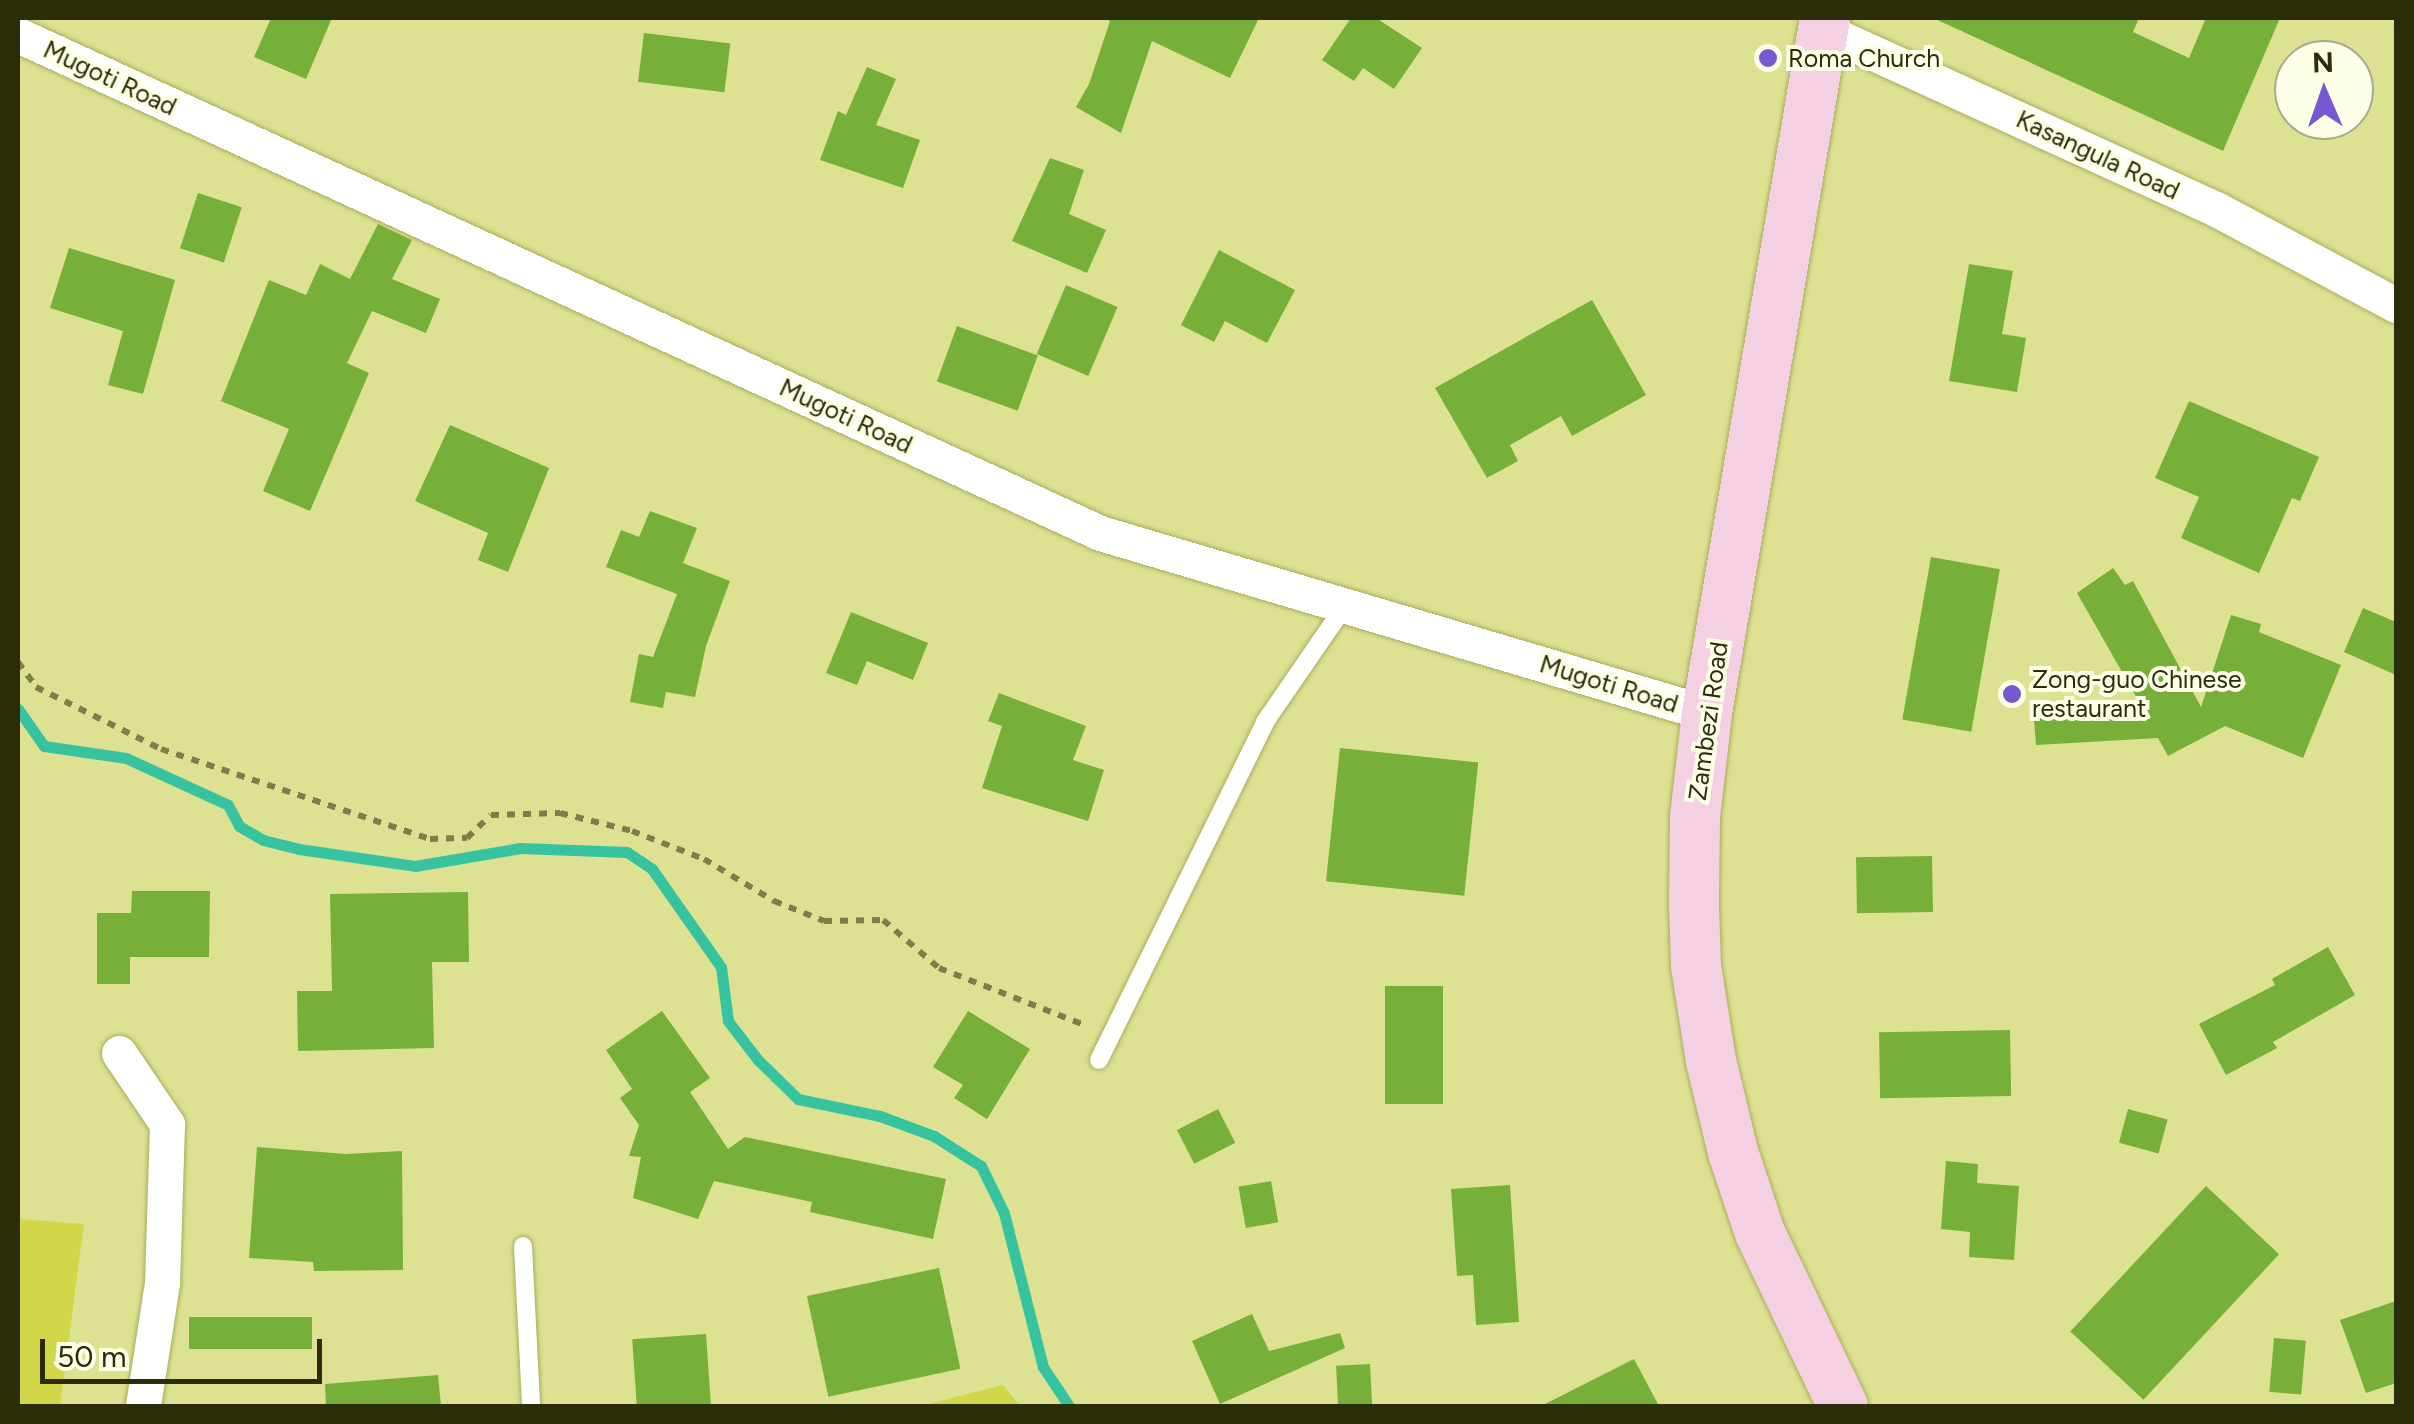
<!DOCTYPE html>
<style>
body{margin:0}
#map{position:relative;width:2414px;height:1424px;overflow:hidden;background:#dde292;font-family:Figtree,sans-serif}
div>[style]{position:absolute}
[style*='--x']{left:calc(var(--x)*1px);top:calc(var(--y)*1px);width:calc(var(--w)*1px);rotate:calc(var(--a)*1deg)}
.green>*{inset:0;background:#d2d749}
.stream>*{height:11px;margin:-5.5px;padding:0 5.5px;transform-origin:5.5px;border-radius:5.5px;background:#37c39f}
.building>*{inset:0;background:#76b038;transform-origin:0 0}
.path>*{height:6px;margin-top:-3px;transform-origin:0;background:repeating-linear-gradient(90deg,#7c7f48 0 8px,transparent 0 16px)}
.roads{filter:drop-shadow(0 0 2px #a8ad5e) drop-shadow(0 0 2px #a8ad5e)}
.service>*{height:18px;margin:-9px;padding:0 9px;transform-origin:9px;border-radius:9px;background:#fff}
.minor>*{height:35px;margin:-17.5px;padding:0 17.5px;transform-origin:17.5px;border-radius:17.5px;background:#fff}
.secondary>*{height:50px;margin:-25px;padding:0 25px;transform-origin:25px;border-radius:25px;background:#f5d0e2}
.dots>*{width:28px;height:28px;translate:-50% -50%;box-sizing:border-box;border:5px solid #fdffe7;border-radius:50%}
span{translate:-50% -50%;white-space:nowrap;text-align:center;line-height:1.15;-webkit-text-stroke:8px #fdffe7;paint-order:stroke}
.poi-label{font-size:25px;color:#2b2c0a}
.left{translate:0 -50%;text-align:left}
.street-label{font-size:25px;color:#2b2c0a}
.frame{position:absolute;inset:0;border:20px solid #2b2c0a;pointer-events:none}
.north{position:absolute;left:2274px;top:40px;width:100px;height:100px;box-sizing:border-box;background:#fdffe7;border:2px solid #a9ab8f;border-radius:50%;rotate:358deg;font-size:28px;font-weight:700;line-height:40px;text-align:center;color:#2b2c0a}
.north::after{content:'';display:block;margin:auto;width:35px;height:45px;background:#7858d1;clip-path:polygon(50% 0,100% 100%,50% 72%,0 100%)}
.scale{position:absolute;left:40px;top:1339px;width:282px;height:45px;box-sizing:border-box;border:5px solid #2b2c0a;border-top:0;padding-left:12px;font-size:30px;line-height:35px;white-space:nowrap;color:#2b2c0a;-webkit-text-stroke:8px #fdffe7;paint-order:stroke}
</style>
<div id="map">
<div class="green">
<div style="clip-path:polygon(18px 1219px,84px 1224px,60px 1406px,18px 1406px)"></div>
<div style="clip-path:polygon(1003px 1385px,1020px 1406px,920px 1406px)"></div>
</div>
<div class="stream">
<div style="--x:18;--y:709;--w:45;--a:54.9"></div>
<div style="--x:44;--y:746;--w:83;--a:8.3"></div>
<div style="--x:126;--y:758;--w:112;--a:24.7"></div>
<div style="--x:228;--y:805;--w:24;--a:62"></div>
<div style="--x:239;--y:826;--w:28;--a:30"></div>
<div style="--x:263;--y:840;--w:37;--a:14"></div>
<div style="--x:299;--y:849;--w:117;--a:8.3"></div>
<div style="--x:415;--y:866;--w:107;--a:-9.7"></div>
<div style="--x:520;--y:848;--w:107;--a:2.1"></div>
<div style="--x:627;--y:852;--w:30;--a:34"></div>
<div style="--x:652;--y:869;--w:120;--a:54.9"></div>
<div style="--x:721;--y:967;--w:54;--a:82.6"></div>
<div style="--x:728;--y:1021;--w:49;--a:52.4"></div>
<div style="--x:758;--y:1060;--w:56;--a:44.3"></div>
<div style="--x:798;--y:1099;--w:84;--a:11.7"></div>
<div style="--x:880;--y:1116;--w:58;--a:20.3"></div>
<div style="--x:934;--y:1136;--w:56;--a:32.6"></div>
<div style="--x:981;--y:1166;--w:52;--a:63.9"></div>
<div style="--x:1004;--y:1213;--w:159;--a:75.8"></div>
<div style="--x:1043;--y:1367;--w:47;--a:56.3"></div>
</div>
<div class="building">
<div style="clip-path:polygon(271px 18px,332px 18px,306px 79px,254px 57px)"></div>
<div style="clip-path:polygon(1104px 18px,1259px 18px,1230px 78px,1152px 41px,1121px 133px,1076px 107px,1089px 84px,1110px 21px)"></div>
<div style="clip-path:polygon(1351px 18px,1376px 18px,1422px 48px,1394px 89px,1363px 68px,1354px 81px,1322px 60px)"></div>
<div style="clip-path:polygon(1933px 18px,2139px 18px,2133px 32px,2189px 58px,2206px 18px,2280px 18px,2223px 151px)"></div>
<div style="left:644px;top:33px;width:87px;height:49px;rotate:7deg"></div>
<div style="clip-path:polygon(867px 67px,896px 79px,876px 125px,920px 140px,903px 188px,820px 160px,838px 111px,846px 115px)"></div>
<div style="clip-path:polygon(1050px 158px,1084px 170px,1069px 214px,1106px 230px,1087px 273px,1012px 241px)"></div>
<div style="left:198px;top:193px;width:46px;height:58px;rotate:18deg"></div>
<div style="clip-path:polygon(378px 224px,412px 240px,392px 279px,440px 299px,426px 333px,372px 311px,347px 363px,369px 373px,310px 511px,263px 491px,289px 429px,221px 401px,269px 280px,306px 295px,320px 264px,350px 279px)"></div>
<div style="clip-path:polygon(69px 248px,175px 280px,143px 394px,108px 385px,123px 331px,50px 308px)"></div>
<div style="clip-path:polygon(1219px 250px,1295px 290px,1267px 343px,1225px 321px,1214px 342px,1181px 325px)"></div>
<div style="clip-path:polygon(1969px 264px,2013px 271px,2002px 334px,2026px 338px,2017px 392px,1949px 381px)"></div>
<div style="left:1066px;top:285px;width:56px;height:75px;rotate:23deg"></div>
<div style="clip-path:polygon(1592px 300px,1646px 395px,1572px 436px,1561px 416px,1510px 445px,1518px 461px,1487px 478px,1435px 388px)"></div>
<div style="left:957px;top:326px;width:86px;height:59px;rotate:20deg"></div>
<div style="clip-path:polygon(2189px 401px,2319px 457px,2300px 501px,2292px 498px,2259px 573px,2181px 538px,2199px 497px,2155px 478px)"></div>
<div style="clip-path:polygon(450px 425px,549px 468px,508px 572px,478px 560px,488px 533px,415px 501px)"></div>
<div style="clip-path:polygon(650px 511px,697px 528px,683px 563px,730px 581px,706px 646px,695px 697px,666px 692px,663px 708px,630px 702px,639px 654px,653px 657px,677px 594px,606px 567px,621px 530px,639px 537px)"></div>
<div style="left:1931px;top:557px;width:70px;height:165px;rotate:10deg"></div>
<div style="clip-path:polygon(2113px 568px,2125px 585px,2133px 581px,2201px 707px,2231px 615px,2261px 624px,2259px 632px,2341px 665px,2303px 758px,2225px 726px,2168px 756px,2158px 738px,2036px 745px,2033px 707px,2138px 700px,2077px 593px)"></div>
<div style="clip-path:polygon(2363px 608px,2396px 622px,2396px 675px,2344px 652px)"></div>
<div style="clip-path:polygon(851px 612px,928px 643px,913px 680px,867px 661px,857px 685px,826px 673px)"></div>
<div style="clip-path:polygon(999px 693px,1086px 726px,1073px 760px,1104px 770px,1088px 821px,982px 788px,1002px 726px,988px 721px)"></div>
<div style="left:1340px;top:748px;width:139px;height:134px;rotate:6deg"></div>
<div style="left:1932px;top:856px;width:56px;height:76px;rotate:89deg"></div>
<div style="clip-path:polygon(132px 891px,210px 891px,209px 957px,130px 957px,130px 984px,97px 984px,97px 913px,131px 913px)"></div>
<div style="clip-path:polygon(468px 892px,469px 962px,432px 962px,434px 1048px,298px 1051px,297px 991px,332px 991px,330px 894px)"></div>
<div style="clip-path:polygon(2328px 947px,2355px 995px,2273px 1042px,2277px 1048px,2226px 1075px,2199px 1024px,2275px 985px,2272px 979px)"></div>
<div style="left:1385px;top:986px;width:58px;height:118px"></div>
<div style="clip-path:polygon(662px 1011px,710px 1078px,690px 1092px,728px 1149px,745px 1137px,946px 1179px,933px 1239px,810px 1212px,812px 1202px,714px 1181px,698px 1219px,633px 1198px,641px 1157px,629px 1156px,639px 1125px,620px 1098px,632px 1089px,606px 1050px)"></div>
<div style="clip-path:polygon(968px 1011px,1030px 1049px,987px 1119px,954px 1098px,963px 1085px,933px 1067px)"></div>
<div style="left:2010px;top:1030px;width:66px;height:131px;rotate:89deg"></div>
<div style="left:1218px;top:1109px;width:38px;height:46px;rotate:63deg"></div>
<div style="left:2128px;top:1109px;width:41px;height:35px;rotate:15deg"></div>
<div style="clip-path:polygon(257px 1147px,346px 1154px,402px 1151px,403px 1270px,314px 1271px,313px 1262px,249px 1258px)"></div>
<div style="clip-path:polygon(1946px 1161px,1978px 1164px,1977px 1183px,2019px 1186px,2014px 1260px,1969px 1257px,1970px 1232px,1941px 1229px)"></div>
<div style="left:1271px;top:1181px;width:42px;height:33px;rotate:80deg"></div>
<div style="clip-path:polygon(1510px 1185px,1519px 1322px,1476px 1325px,1473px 1275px,1457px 1276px,1451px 1189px)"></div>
<div style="left:2206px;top:1186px;width:100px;height:199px;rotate:43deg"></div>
<div style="left:939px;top:1268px;width:103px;height:135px;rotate:78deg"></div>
<div style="clip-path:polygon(2396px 1301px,2396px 1383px,2366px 1393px,2340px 1320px)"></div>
<div style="clip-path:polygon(1252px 1314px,1269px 1351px,1340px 1333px,1345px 1348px,1220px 1404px,1192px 1341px)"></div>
<div style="left:189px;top:1317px;width:123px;height:32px"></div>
<div style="left:706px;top:1334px;width:72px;height:74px;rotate:86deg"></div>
<div style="left:2274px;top:1338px;width:32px;height:54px;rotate:5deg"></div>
<div style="clip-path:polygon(1634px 1359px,1659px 1406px,1541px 1406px)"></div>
<div style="left:1370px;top:1364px;width:42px;height:34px;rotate:87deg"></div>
<div style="clip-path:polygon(438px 1375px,441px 1406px,326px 1406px,325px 1384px)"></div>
</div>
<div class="path">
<div style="--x:18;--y:662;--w:31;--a:54"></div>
<div style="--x:36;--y:687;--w:140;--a:26.4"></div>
<div style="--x:161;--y:749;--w:284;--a:18.5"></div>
<div style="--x:430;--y:839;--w:37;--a:-2"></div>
<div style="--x:467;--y:838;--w:33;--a:-44"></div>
<div style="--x:491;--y:815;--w:69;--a:-1.7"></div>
<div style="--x:560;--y:813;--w:74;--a:14"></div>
<div style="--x:632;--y:831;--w:77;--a:21.3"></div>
<div style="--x:704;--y:859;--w:82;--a:31"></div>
<div style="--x:774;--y:901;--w:54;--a:21.8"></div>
<div style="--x:824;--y:921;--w:59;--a:-1"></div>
<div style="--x:883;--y:920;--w:74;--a:40.6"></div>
<div style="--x:939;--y:968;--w:159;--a:21.4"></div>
</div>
<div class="roads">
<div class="service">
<div style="--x:1099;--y:1060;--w:377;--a:-63.8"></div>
<div style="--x:1265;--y:722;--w:143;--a:-55.5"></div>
<div style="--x:523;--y:1246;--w:160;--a:87.1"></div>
</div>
<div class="minor">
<div style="--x:1823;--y:30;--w:432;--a:24.5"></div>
<div style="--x:2216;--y:209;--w:204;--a:28.1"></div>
<div style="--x:18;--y:35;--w:1191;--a:24.71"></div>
<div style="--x:1100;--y:533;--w:633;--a:16.52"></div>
<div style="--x:119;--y:1053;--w:86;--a:55.9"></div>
<div style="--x:167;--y:1124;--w:159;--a:91.8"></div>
<div style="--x:162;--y:1283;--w:124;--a:98.8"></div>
</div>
<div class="secondary">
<div style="--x:1825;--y:18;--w:705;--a:99.64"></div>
<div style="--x:1707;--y:713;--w:105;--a:96.6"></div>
<div style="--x:1695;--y:817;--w:88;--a:90.7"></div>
<div style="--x:1694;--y:905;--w:61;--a:88.1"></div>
<div style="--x:1696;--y:966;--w:96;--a:81"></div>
<div style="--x:1711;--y:1061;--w:94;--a:76.4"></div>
<div style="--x:1733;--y:1152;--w:85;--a:71.6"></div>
<div style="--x:1760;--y:1233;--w:192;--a:64.4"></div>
</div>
</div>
<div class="dots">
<div style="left:1768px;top:58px;background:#7858d1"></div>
<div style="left:2012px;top:694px;background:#7858d1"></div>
</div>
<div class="poi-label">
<span class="left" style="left:1788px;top:58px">Roma Church</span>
<span class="left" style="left:2032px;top:694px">Zong-guo Chinese<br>restaurant</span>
</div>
<div class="street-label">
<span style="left:110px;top:78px;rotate:25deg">Mugoti Road</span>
<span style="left:2098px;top:155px;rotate:25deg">Kasangula Road</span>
<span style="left:846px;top:416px;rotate:25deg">Mugoti Road</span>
<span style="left:1609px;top:684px;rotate:17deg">Mugoti Road</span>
<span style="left:1708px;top:721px;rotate:-82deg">Zambezi Road</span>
</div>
<div class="frame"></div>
<div class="north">N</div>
<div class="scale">50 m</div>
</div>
